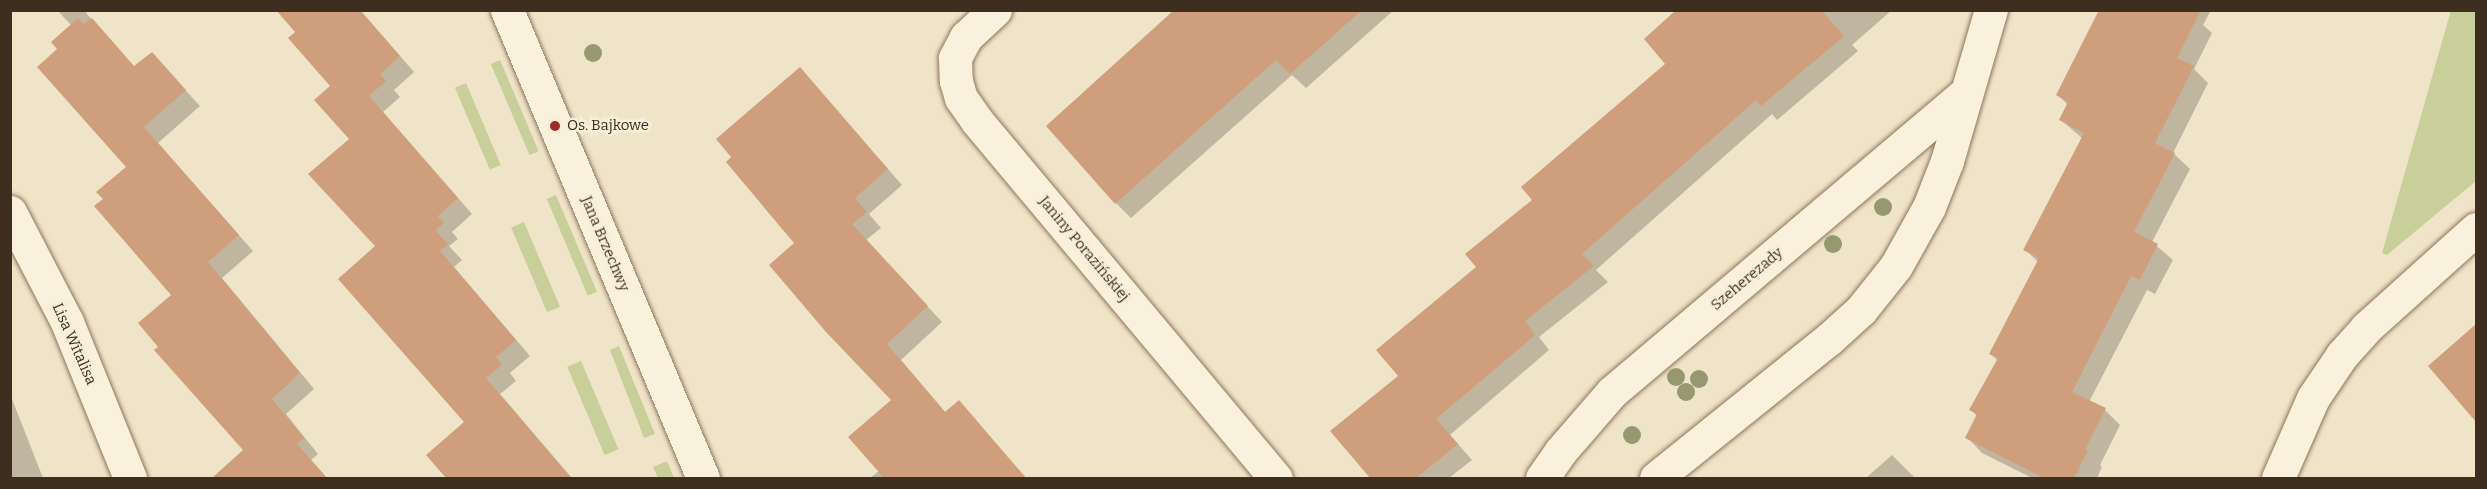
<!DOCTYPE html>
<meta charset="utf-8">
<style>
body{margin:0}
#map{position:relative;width:2487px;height:489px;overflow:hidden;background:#f0e4c8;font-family:Bitter,serif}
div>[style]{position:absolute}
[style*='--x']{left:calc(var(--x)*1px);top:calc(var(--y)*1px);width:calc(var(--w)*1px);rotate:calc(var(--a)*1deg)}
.green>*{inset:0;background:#c9cf9b;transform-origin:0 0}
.shadow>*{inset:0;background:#0003}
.building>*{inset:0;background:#cf9f7d}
.roads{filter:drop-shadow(0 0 2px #8d765c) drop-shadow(0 0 2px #8d765c)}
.minor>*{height:33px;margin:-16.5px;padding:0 16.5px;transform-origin:16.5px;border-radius:16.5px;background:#faf1dc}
.trees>*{width:18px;height:18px;margin:-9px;border-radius:50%;background:#96986f}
.dots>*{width:16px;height:16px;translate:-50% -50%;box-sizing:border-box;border:3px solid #f7eed8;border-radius:50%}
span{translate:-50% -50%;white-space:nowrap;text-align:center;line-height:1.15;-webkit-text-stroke:5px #f7eed8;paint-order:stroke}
.poi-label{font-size:15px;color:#3d2e20}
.left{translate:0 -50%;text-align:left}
.street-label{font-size:15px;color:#3d2e20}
.frame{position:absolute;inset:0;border:12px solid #3d2e20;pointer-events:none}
</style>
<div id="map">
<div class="green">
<div style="clip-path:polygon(2451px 10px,2476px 11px,2476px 181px,2387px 255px,2382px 253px)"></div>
<div style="left:500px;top:60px;width:99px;height:10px;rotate:67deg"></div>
<div style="left:466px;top:83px;width:89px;height:12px;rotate:67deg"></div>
<div style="left:556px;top:195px;width:105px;height:10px;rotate:67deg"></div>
<div style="left:524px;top:222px;width:92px;height:14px;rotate:67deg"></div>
<div style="clip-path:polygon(619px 346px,655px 434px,644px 438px,610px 350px)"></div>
<div style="left:581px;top:361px;width:96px;height:15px;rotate:67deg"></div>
<div style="clip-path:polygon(667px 461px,674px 478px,658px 478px,653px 467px)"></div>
</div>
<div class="shadow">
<div style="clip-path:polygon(57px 10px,90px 10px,86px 13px,135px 68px,152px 54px,200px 106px,158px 143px,253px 251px,222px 278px,314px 389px,286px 414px,318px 454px,311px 460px,327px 478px,228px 478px,234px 473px,245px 450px,160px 347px,173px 295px,105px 200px,128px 167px,59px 49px,72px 26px)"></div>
<div style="clip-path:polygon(360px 10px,414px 72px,394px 90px,400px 97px,383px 112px,472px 214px,452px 232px,458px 239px,449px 246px,462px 260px,454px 267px,530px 356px,510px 373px,516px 381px,500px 394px,572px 478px,448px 478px,428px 455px,466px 422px,351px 139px,332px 86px)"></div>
<div style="clip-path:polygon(1177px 10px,1394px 10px,1306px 88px,1292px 75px,1131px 218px,1116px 203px)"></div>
<div style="clip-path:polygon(1679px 10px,1892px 10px,1852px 45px,1858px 51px,1777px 120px,1772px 114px,1596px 270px,1608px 282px,1539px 337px,1549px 350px,1450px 435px,1472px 460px,1449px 478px,1372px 478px,1332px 432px,1400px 376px,1478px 267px,1534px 200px,1667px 64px)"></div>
<div style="clip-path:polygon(2101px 10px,2211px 10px,2203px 25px,2212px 33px,2194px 69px,2208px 83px,2173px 153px,2190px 169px,2152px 242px,2173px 260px,2155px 294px,2147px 290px,2089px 402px,2105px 410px,2120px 425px,2100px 465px,2102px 467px,2097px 478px,2032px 478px,1982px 453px,1967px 437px,1977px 416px,1971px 410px,1998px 361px,1991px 354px,2039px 263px,2025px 249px,2083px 139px,2061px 120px,2068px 105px,2058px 95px)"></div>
<div style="clip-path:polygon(800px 69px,902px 185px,869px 214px,881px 228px,866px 240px,942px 322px,901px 360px,946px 413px,959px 402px,1026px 478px,870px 478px,879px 471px,893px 400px,796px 243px)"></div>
<div style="clip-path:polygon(2476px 326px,2476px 420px,2430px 367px)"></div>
<div style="clip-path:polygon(10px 394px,43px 478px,10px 478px)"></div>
<div style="clip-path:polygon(1892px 455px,1915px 478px,1866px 478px)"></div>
</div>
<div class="building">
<div style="clip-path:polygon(276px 10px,360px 10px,400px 56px,380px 74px,386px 81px,369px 96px,458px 198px,438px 216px,444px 223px,435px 230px,448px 244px,440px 251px,516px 340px,496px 357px,502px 365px,486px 378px,571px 478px,446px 478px,426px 455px,464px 422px,338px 279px,375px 246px,308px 174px,349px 139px,314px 100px,330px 86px,288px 38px,295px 32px)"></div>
<div style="clip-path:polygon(1174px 10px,1362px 10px,1290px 74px,1276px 60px,1115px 204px,1046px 126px)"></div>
<div style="clip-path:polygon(1676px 10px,1821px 10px,1844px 36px,1761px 106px,1756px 100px,1582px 254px,1594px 266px,1525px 321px,1535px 335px,1436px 419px,1458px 444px,1416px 478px,1370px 478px,1330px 431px,1398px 376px,1376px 350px,1476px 267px,1465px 254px,1532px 200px,1521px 187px,1665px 64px,1644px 39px)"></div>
<div style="clip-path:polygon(2099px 10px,2201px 10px,2177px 58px,2194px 66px,2155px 143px,2175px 153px,2134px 232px,2158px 244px,2140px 280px,2131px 276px,2072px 392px,2106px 408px,2085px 449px,2088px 451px,2074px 478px,2044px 478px,1965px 438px,1977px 414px,1969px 410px,1998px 358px,1989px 354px,2039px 258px,2023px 250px,2084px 133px,2059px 120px,2068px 102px,2056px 95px)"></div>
<div style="clip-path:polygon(78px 18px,84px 24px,92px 18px,134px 66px,152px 52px,186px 90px,144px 127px,239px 235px,208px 262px,300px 373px,272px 399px,304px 438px,297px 444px,327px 478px,212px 478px,243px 450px,154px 350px,158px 347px,138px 323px,171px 295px,94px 206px,103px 199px,96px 192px,126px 167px,37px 67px,57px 49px,51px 42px)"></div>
<div style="clip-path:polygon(800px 67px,888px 169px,855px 198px,867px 212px,852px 224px,928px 306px,887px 344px,945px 412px,959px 400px,1026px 478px,884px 478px,848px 437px,891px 400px,826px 332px,769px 265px,794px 243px,726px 162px,731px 157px,716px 139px)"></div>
<div style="clip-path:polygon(2476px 324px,2476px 422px,2428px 366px)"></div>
</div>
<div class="roads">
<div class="minor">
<div style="--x:507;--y:10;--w:507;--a:67.28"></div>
<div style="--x:995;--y:10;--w:40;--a:137"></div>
<div style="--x:966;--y:37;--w:24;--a:118"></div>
<div style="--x:955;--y:58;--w:23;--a:88"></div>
<div style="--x:956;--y:81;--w:18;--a:74"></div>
<div style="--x:961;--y:98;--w:28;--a:55"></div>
<div style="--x:977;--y:121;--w:466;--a:50.1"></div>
<div style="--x:10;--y:212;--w:124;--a:62.6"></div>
<div style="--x:67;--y:322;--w:168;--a:68"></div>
<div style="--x:1542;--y:478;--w:32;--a:-55"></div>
<div style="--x:1560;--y:452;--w:79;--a:-49.1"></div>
<div style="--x:1612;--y:392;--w:463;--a:-40.2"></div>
<div style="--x:1656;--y:478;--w:222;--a:-38.8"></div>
<div style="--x:1829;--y:339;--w:43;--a:-42.2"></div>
<div style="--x:1861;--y:310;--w:56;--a:-51.5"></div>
<div style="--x:1896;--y:266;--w:68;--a:-60.8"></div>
<div style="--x:1929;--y:207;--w:49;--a:-68.6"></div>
<div style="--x:1947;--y:161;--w:157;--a:-73.8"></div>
<div style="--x:2278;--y:478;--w:87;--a:-66.4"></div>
<div style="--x:2313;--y:398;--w:52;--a:-56"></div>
<div style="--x:2342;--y:355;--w:36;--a:-48"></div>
<div style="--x:2366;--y:328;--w:148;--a:-42"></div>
</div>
</div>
<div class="trees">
<div style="left:593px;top:53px"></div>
<div style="left:1883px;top:207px"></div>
<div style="left:1833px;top:244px"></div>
<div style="left:1676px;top:377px"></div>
<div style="left:1699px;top:379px"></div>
<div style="left:1686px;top:392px"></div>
<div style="left:1632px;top:435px"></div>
</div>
<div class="dots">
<div style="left:555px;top:126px;background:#9e2a2b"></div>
</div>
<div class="poi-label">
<span class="left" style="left:567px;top:126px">Os. Bajkowe</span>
</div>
<div class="street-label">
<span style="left:605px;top:244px;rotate:67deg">Jana Brzechwy</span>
<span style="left:1084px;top:249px;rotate:50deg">Janiny Porazińskiej</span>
<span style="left:1747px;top:279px;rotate:-40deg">Szeherezady</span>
<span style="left:74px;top:344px;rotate:66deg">Lisa Witalisa</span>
</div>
<div class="frame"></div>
</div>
